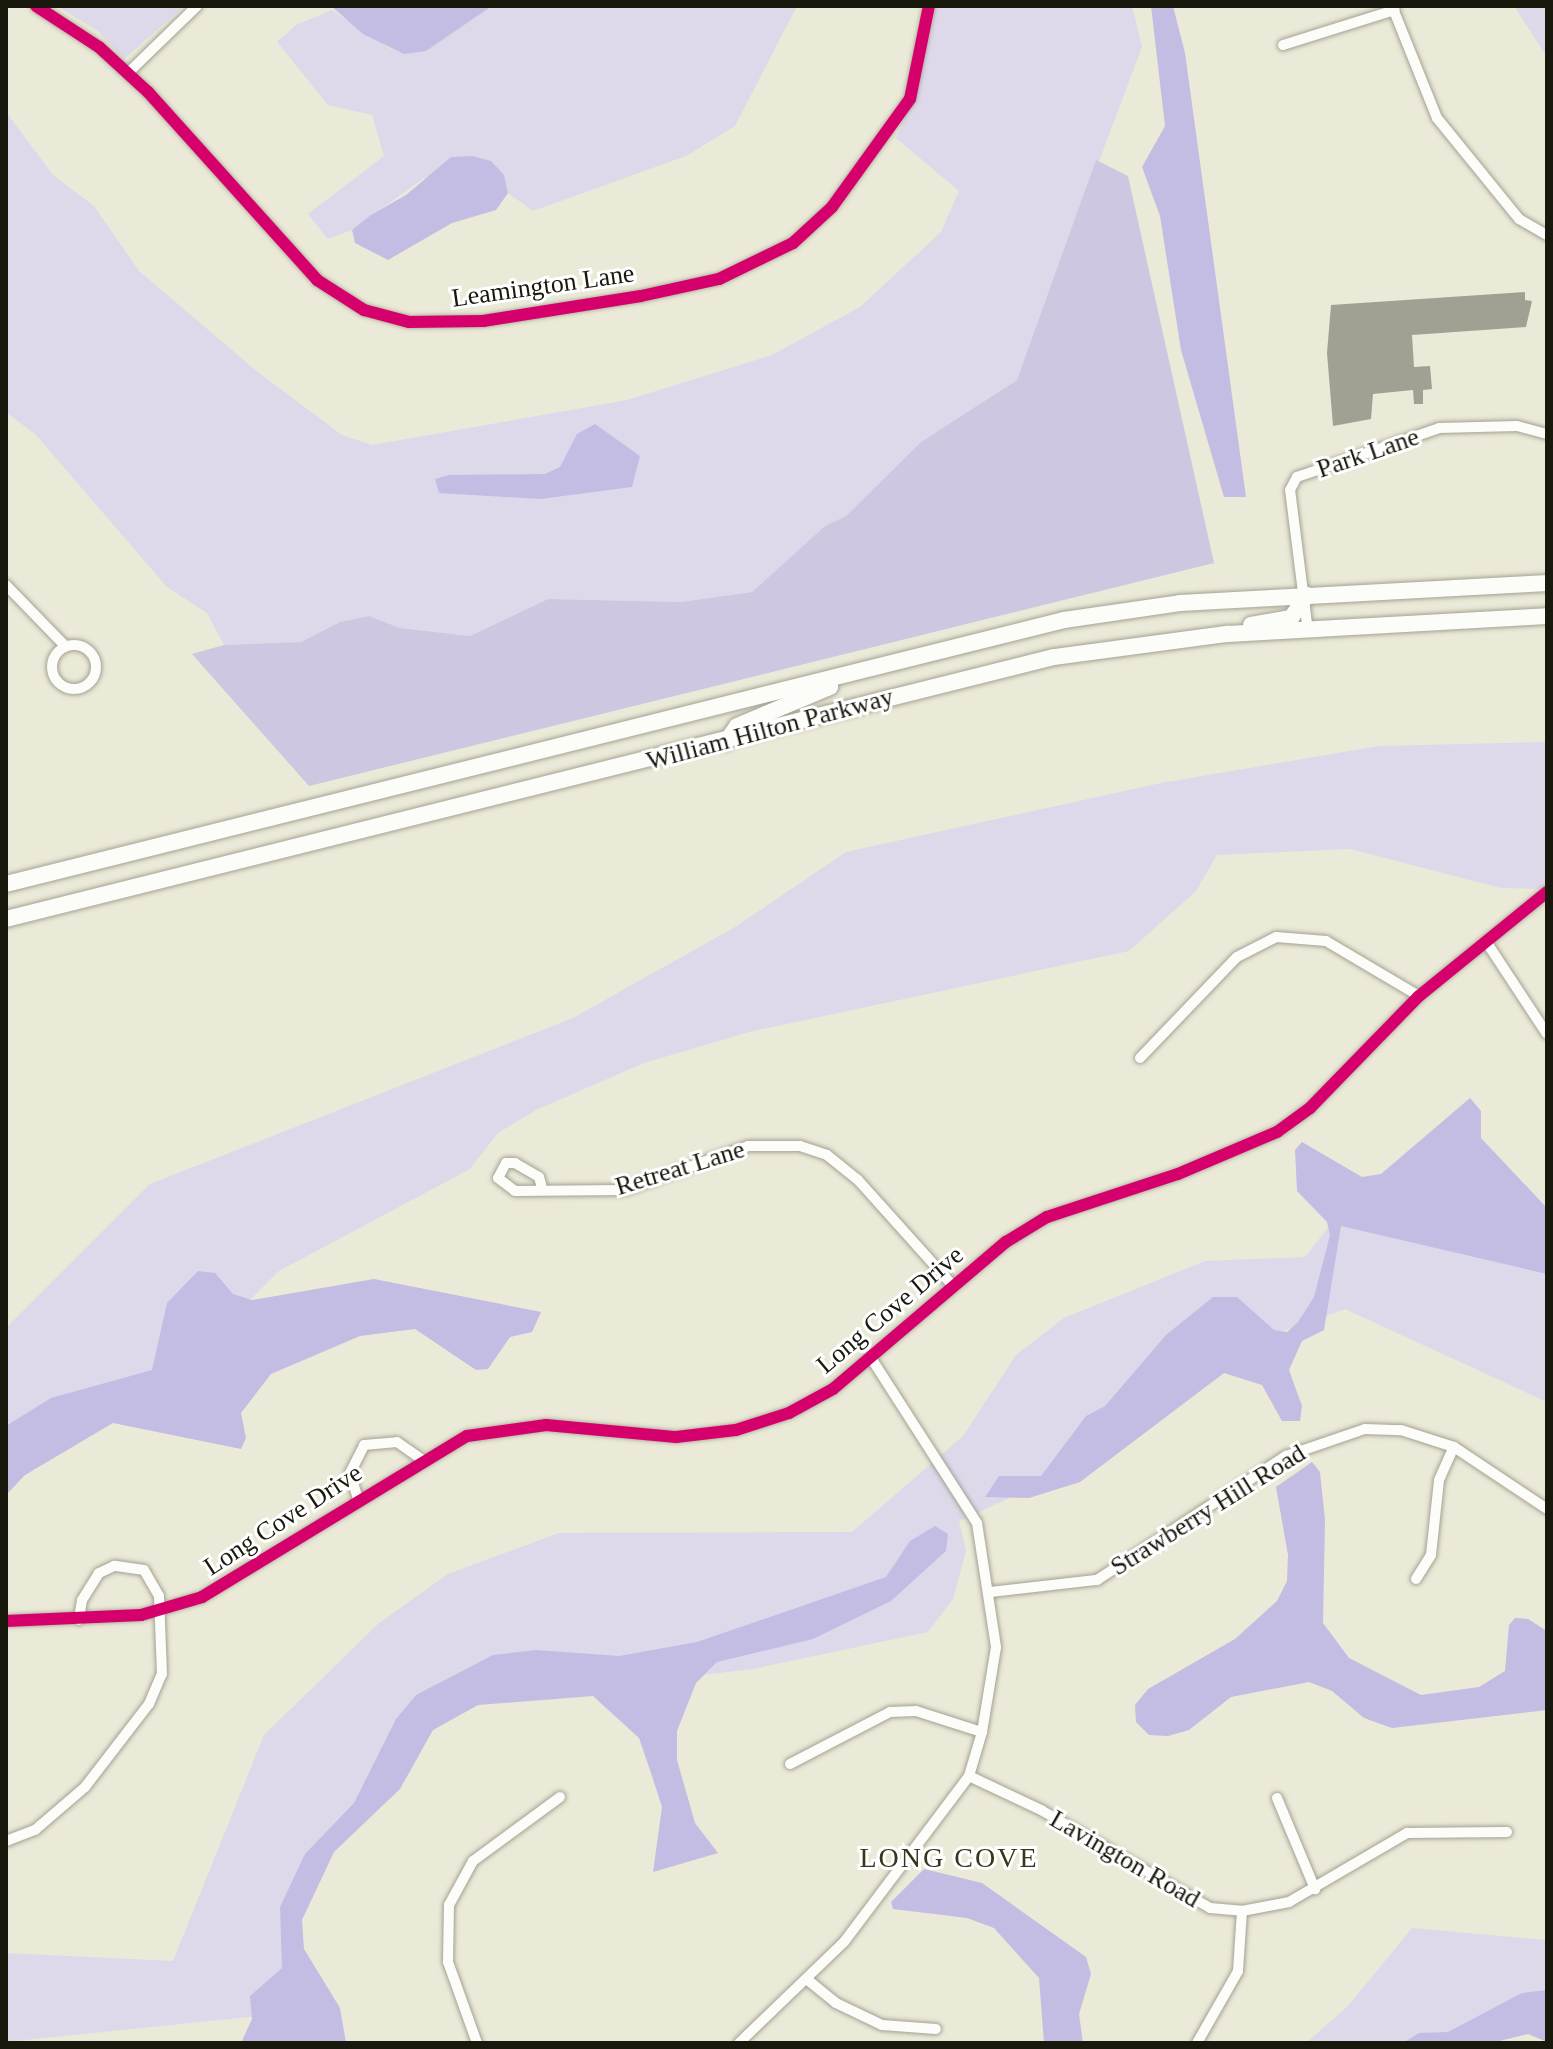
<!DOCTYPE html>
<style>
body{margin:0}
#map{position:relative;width:1553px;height:2049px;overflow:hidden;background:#ebe9d7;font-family:Georgia,serif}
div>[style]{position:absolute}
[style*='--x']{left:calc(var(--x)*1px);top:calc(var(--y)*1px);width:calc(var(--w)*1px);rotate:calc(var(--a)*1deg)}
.green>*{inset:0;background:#ddd9eb}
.forest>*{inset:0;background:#cdc7e1}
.water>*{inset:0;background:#c3bde3}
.building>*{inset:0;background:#a1a092}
.roads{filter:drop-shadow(0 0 2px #a4a294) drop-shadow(0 0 2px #a4a294)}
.minor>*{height:10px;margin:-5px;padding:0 5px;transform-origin:5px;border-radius:5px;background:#fcfcf9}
.minor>.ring{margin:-5px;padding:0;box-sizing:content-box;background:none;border:10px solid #fcfcf9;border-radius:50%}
.trunk>*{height:16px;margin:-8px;padding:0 8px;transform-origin:8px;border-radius:8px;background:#fcfcf9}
.cycleway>*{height:12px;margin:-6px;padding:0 6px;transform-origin:6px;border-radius:6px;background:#d6006c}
span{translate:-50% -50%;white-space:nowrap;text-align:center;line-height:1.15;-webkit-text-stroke:6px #fff;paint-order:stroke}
.street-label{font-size:26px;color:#19180c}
.neighbourhood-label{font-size:28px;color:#39361b;letter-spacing:2px}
.frame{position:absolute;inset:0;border:8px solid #19180c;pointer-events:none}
</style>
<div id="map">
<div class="green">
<div style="clip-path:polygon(57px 6px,184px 6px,124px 59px,98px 31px)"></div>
<div style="clip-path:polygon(492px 6px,797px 6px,735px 126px,686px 156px,533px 211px,508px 193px,504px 175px,424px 178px,352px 230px,328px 239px,308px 214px,384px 156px,372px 115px,328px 105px,277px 42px,296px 25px,332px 10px,391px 49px,426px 51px)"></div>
<div style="clip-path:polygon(936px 6px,1132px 6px,1142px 47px,1017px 380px,921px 442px,846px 516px,825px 526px,752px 592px,681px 602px,548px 599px,470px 636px,400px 628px,369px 616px,340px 622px,301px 642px,224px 645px,207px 613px,167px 587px,36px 435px,6px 412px,6px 112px,53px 175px,94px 206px,139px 271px,259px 373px,342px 435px,372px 445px,627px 400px,772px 355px,860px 307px,941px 232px,959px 191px,896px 138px,917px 92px)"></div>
<div style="clip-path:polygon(1514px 6px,1547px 6px,1547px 57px)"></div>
<div style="clip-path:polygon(1547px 742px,1547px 889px,1501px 888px,1350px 849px,1217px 855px,1196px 891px,1129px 951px,749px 1032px,644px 1063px,536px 1110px,498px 1133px,470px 1169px,279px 1271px,218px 1332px,6px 1468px,6px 1328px,150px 1184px,573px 1018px,735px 927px,846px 852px,1161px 783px,1379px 746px)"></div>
<div style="clip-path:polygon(1345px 1206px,1547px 1240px,1547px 1402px,1345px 1309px,1246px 1344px,1067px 1472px,959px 1521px,966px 1551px,953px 1599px,928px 1632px,753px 1669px,433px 1706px,301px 1891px,277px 2014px,6px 2042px,6px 1953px,173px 1961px,264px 1735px,378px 1624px,448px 1574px,559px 1533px,852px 1532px,963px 1436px,1016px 1355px,1064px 1318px,1205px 1261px,1305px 1257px)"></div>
<div style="clip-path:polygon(1412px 1928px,1547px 1940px,1547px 2017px,1455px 2043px,1306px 2043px,1348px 2006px)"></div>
</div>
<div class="forest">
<div style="clip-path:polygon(1096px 160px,1128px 176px,1214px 563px,309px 786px,192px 654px,224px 645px,301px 642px,340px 622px,369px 616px,400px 628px,470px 636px,548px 599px,681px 602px,752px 592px,825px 526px,846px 516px,921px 442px,1017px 380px)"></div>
</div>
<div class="water">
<div style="clip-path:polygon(331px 6px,492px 6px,426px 51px,404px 54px,363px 34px)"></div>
<div style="clip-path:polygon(1151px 6px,1173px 6px,1185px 53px,1246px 497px,1224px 497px,1181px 350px,1160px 216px,1142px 167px,1165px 126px)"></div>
<div style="clip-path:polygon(472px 156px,491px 161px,504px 175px,508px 193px,496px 210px,452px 223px,388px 260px,355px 243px,352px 230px,371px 215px,406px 195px,451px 157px)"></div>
<div style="clip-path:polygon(595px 424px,640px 456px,632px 487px,540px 499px,439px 493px,435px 479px,449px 475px,545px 474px,560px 467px,577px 434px)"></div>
<div style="clip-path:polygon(1470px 1098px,1481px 1111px,1481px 1138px,1547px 1208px,1547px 1274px,1341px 1226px,1324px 1330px,1302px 1341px,1289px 1370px,1302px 1406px,1300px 1421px,1282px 1421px,1262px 1385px,1224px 1373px,1080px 1482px,1029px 1498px,985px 1497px,999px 1476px,1041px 1476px,1086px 1416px,1105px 1406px,1166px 1335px,1213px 1297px,1237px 1297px,1274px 1330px,1287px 1332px,1298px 1322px,1314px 1297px,1330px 1235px,1327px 1222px,1297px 1191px,1295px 1150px,1302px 1142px,1362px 1177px,1381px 1174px)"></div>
<div style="clip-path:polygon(198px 1271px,215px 1273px,233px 1294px,252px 1300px,374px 1279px,541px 1312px,532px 1332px,510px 1337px,488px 1369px,476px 1370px,415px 1329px,360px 1336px,271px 1374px,241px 1413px,246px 1438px,241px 1449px,113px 1423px,25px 1475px,6px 1495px,6px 1426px,51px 1398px,152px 1370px,167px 1303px)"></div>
<div style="clip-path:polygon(1312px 1462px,1320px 1472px,1325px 1520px,1323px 1623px,1349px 1658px,1421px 1695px,1479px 1687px,1505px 1671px,1509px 1625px,1515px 1618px,1528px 1619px,1547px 1631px,1547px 1710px,1392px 1728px,1364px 1718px,1332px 1691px,1309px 1682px,1231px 1697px,1189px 1730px,1168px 1736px,1149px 1735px,1136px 1722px,1135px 1705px,1148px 1689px,1235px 1639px,1277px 1601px,1287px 1581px,1288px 1555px,1276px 1487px)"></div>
<div style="clip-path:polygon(935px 1526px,948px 1534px,946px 1551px,891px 1601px,813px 1639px,717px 1662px,696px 1683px,677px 1731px,677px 1760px,695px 1823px,718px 1853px,653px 1872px,662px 1807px,651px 1773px,639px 1738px,593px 1696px,478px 1705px,433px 1730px,400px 1789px,334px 1852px,302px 1920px,304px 1949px,340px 2008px,346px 2043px,241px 2043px,252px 2019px,250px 1996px,282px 1968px,280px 1907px,305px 1854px,354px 1803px,396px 1719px,416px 1695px,493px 1655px,536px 1650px,619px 1656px,697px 1642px,886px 1577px,910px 1541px)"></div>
<div style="clip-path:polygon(924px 1869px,982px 1883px,1086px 1957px,1091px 1974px,1079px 2014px,1083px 2043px,1044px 2043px,1039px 1978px,994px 1928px,967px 1918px,893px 1909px,891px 1902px)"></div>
<div style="clip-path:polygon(1547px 1990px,1547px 2042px,1528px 2034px,1491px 2043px,1403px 2043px,1419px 2033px,1448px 2032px,1522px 1993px)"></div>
</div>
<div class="building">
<div style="clip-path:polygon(1525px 292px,1525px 300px,1532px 301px,1526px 327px,1412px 335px,1414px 367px,1430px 366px,1432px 389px,1423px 390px,1423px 404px,1414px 404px,1413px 390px,1373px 394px,1371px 419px,1333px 426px,1327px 353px,1331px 305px)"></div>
</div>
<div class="roads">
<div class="minor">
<div style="--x:36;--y:6;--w:75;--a:33.1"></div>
<div style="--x:99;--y:47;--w:67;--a:42.6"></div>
<div style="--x:148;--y:92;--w:253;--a:48"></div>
<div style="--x:317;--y:280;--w:56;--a:32.6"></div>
<div style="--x:364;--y:310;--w:47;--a:14.9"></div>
<div style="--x:409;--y:322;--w:74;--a:-0.8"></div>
<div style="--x:483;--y:321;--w:160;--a:-9"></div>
<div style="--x:641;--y:296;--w:80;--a:-12.3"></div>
<div style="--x:719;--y:279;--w:82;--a:-25.9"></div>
<div style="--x:793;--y:243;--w:53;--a:-42.7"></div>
<div style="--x:832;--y:207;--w:133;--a:-54.2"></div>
<div style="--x:910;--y:99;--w:95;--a:-78.5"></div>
<div style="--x:1392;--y:6;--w:121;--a:68.1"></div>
<div style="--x:1437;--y:118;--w:130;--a:50.9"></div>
<div style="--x:1519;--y:219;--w:32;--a:30"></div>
<div style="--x:1283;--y:45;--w:117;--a:-17.4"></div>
<div style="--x:128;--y:73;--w:96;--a:-44.2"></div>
<div style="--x:6;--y:585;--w:86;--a:45.9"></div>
<div style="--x:1308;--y:632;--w:143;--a:-97.2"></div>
<div style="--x:1290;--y:490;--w:15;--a:-62"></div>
<div style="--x:1297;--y:477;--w:150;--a:-19"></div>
<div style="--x:1439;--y:428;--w:78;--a:-1.5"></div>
<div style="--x:1517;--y:426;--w:31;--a:15"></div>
<div class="ring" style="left:52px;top:645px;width:34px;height:34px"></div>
<div style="--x:1487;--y:943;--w:109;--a:56.6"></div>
<div style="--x:1140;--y:1058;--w:140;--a:-46.2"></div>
<div style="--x:1237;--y:957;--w:44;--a:-27.1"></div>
<div style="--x:1276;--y:937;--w:50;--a:4.6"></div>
<div style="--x:1326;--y:941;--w:108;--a:30.6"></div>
<div style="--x:542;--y:1188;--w:11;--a:-105"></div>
<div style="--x:539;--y:1177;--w:28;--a:-150"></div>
<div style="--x:515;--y:1163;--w:9;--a:180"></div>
<div style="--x:506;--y:1163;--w:17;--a:118"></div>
<div style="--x:498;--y:1178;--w:21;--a:37"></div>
<div style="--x:515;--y:1191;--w:109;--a:-0.5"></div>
<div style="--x:624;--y:1190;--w:132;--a:-19.5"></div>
<div style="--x:748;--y:1146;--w:52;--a:0"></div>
<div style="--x:800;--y:1146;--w:28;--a:18"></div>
<div style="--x:827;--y:1155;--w:40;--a:39"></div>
<div style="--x:858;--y:1180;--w:142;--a:48.1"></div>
<div style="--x:358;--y:1499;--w:27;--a:-107"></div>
<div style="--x:350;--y:1473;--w:31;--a:-63"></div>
<div style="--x:364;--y:1445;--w:33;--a:-5"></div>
<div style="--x:397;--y:1442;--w:29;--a:35"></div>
<div style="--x:1416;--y:1579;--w:28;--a:-58"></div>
<div style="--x:1431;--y:1555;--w:75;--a:-83.9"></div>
<div style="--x:1439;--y:1480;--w:36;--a:-66"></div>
<div style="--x:991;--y:1592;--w:107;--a:-6.5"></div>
<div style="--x:1097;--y:1580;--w:226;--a:-33.3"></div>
<div style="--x:1286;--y:1456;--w:83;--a:-18.9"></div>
<div style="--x:1365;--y:1429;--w:36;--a:2"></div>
<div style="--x:1401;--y:1430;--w:56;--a:17.8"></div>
<div style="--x:1454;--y:1447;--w:112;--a:33.7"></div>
<div style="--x:6;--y:1621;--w:135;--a:-2.5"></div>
<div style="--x:141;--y:1615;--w:64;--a:-16.4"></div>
<div style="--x:202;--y:1597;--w:310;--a:-31.3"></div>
<div style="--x:467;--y:1436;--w:80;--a:-7.9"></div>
<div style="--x:546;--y:1425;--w:131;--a:5.3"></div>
<div style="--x:676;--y:1437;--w:60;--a:-6.7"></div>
<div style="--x:736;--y:1430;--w:56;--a:-17.8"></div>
<div style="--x:789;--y:1413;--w:50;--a:-28.6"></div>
<div style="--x:833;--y:1389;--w:227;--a:-40.4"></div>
<div style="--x:1006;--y:1242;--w:48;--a:-31.4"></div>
<div style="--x:1047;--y:1217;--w:138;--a:-18.2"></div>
<div style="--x:1178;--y:1174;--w:108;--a:-23"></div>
<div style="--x:1277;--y:1132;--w:41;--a:-36"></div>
<div style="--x:1310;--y:1108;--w:156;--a:-45.8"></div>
<div style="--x:1419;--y:996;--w:165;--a:-39.1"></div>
<div style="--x:790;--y:1764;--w:113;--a:-27.5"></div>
<div style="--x:890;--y:1712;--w:26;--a:-2"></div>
<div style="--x:916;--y:1711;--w:69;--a:17.7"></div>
<div style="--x:969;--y:1776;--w:80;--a:25.3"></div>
<div style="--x:1041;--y:1810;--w:195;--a:30.1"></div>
<div style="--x:1210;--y:1908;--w:32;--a:5"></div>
<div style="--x:1242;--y:1911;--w:48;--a:-10.8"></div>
<div style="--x:1289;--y:1902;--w:137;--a:-30.3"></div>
<div style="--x:1407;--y:1833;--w:100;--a:-0.6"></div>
<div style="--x:1277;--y:1798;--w:99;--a:67.3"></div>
<div style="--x:6;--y:1841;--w:31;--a:-21"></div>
<div style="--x:35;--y:1830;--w:66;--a:-40.7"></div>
<div style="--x:85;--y:1787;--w:105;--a:-52.4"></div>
<div style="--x:149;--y:1704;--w:33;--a:-67"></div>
<div style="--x:162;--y:1674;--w:78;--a:-92.2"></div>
<div style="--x:159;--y:1596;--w:30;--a:-120"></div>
<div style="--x:144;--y:1570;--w:30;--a:-172"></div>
<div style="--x:114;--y:1566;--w:17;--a:155"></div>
<div style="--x:99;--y:1573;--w:32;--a:122"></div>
<div style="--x:82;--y:1600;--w:20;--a:99"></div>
<div style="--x:809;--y:1981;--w:35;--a:39"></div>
<div style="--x:836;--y:2003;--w:51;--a:25.6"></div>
<div style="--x:882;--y:2025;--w:54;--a:4.2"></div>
<div style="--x:477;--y:2043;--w:86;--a:-109.7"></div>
<div style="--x:448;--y:1962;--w:57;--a:-89"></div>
<div style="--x:449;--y:1905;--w:50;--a:-61.4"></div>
<div style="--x:473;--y:1861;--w:108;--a:-36.3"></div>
<div style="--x:739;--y:2043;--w:146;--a:-43.9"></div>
<div style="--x:844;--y:1942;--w:208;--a:-53"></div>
<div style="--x:969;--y:1776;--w:46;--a:-73.5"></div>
<div style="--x:982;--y:1732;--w:86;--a:-80.6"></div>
<div style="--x:996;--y:1647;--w:125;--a:-98.7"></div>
<div style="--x:977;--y:1523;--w:196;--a:-122.7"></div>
<div style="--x:1197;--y:2043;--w:83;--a:-60.3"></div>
<div style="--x:1238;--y:1971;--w:60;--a:-86.2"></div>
</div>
<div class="trunk">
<div style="--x:1251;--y:625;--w:41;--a:-9.9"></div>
<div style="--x:1291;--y:618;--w:28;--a:-55"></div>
<div style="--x:726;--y:742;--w:19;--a:-55"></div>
<div style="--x:737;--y:726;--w:101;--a:-22.8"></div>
<div style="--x:6;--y:884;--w:1090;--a:-14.01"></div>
<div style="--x:1064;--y:620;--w:117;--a:-8.3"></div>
<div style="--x:1180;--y:603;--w:368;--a:-3.1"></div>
<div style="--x:6;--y:919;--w:1080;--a:-14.04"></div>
<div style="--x:1054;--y:657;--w:175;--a:-7.6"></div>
<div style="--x:1227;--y:634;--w:321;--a:-3.2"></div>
</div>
</div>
<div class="cycleway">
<div style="--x:36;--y:6;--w:75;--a:33.1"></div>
<div style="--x:99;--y:47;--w:67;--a:42.6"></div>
<div style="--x:148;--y:92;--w:253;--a:48"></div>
<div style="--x:317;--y:280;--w:56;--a:32.6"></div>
<div style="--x:364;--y:310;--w:47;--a:14.9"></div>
<div style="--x:409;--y:322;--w:74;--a:-0.8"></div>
<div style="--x:483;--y:321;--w:160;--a:-9"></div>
<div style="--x:641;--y:296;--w:80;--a:-12.3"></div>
<div style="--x:719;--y:279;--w:82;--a:-25.9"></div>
<div style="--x:793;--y:243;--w:53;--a:-42.7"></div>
<div style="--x:832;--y:207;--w:133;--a:-54.2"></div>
<div style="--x:910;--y:99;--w:95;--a:-78.5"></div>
<div style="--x:6;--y:1621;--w:135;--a:-2.5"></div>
<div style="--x:141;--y:1615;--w:64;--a:-16.4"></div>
<div style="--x:202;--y:1597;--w:310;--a:-31.3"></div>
<div style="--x:467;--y:1436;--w:80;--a:-7.9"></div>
<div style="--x:546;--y:1425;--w:131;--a:5.3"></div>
<div style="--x:676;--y:1437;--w:60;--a:-6.7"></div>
<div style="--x:736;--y:1430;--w:56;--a:-17.8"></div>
<div style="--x:789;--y:1413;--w:50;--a:-28.6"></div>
<div style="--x:833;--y:1389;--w:227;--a:-40.4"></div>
<div style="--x:1006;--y:1242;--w:48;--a:-31.4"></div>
<div style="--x:1047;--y:1217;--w:138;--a:-18.2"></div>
<div style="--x:1178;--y:1174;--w:108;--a:-23"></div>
<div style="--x:1277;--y:1132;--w:41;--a:-36"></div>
<div style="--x:1310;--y:1108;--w:156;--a:-45.8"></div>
<div style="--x:1419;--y:996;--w:165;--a:-39.1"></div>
</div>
<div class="street-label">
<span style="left:543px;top:286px;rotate:-8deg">Leamington Lane</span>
<span style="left:1368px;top:453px;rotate:-19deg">Park Lane</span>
<span style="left:770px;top:729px;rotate:-15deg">William Hilton Parkway</span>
<span style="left:680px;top:1168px;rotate:-17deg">Retreat Lane</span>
<span style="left:890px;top:1310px;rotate:-40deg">Long Cove Drive</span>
<span style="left:1208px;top:1510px;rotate:-32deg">Strawberry Hill Road</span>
<span style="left:283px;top:1520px;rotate:-33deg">Long Cove Drive</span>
<span style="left:1125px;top:1859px;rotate:30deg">Lavington Road</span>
</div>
<div class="neighbourhood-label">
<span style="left:949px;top:1858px">LONG COVE</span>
</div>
<div class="frame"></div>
</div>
